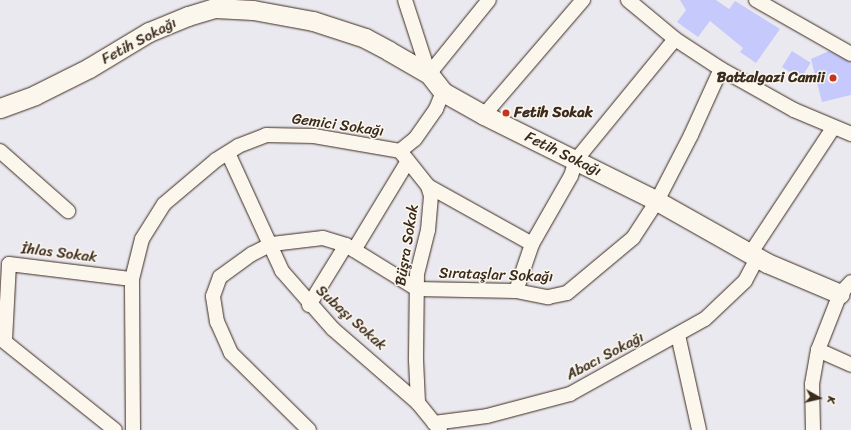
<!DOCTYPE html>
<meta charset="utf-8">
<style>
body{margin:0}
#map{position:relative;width:851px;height:430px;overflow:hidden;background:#ebe9f0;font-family:Sriracha,sans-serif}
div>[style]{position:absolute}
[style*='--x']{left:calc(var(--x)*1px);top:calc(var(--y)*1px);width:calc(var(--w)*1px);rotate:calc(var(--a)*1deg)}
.building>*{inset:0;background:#c5c9fb;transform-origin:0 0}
.roads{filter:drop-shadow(0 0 1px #3b2a1e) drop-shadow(0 0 1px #3b2a1e)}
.street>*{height:14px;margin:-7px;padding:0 7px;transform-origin:7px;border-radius:7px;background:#fbf7ec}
.secondary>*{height:19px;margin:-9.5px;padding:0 9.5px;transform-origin:9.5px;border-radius:9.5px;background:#fbf7ec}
.dots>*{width:11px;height:11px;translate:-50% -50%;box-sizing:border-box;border:2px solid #fbf7ec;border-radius:50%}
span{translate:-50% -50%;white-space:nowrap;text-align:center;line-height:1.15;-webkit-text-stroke:3px #fbf7ec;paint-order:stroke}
.street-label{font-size:15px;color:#3b2a1e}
.poi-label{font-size:15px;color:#3b2a1e;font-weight:700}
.right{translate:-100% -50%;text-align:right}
.left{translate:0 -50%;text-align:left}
.north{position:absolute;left:799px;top:378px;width:40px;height:40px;-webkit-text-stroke:3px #fbf7ec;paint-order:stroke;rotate:98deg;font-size:11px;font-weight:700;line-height:16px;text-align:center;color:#3b2a1e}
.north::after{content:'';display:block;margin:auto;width:14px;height:18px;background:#3b2a1e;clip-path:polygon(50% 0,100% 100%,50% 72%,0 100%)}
</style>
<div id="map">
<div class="building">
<div style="clip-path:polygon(680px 0,716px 0,729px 9px,735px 1px,780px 29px,756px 63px,740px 52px,743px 48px,710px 21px,698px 37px,677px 22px,686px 10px)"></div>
<div style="left:792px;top:51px;width:22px;height:19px;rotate:32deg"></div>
<div style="clip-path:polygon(829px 51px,851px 62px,851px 95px,822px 102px,811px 59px)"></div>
</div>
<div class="roads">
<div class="street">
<div style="--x:405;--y:0;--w:78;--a:72"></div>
<div style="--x:628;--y:0;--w:61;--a:39.7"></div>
<div style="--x:675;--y:39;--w:55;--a:33.1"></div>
<div style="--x:721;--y:69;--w:84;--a:29.3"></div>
<div style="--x:794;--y:110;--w:62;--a:22.8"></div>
<div style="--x:756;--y:0;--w:109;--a:29.6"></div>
<div style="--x:429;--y:74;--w:95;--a:-51"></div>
<div style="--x:484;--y:115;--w:152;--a:-49.3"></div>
<div style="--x:0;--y:151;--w:91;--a:41.4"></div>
<div style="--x:400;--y:151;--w:45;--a:51.3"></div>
<div style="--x:428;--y:186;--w:10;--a:73"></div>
<div style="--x:431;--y:196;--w:34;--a:95"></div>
<div style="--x:428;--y:230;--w:45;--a:104"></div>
<div style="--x:417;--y:274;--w:86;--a:90.7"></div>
<div style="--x:416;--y:360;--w:43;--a:87.3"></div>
<div style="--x:228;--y:153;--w:130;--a:65.4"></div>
<div style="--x:282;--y:271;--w:77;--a:48.7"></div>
<div style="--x:333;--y:329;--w:113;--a:41"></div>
<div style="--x:418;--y:403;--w:35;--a:51"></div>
<div style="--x:428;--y:186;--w:119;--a:29.1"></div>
<div style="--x:354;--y:250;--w:104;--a:-58.8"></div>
<div style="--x:750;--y:254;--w:151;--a:-56.6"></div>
<div style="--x:516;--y:291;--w:50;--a:-71.2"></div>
<div style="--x:532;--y:244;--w:78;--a:-60.2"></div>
<div style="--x:571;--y:176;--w:17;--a:-73"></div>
<div style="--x:576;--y:160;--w:156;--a:-50.7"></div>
<div style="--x:309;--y:305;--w:70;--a:-58.3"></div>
<div style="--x:678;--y:335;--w:97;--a:77.5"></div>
<div style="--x:0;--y:338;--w:147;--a:38.7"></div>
<div style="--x:5;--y:340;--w:76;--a:-87"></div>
<div style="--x:9;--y:264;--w:124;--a:7"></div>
<div style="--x:818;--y:350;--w:36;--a:24"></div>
<div style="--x:434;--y:423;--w:53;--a:-7.5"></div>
<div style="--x:487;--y:416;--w:86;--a:-14.8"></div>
<div style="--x:570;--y:394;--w:154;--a:-29.1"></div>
<div style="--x:705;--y:319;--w:55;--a:-43.5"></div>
<div style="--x:745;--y:281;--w:26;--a:-62"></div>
<div style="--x:133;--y:430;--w:151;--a:-90.4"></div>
<div style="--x:132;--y:279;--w:41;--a:-76"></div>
<div style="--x:142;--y:239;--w:41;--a:-57.8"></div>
<div style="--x:164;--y:204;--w:68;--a:-40.2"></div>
<div style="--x:216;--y:160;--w:26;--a:-32"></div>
<div style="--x:238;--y:146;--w:30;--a:-21"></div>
<div style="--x:266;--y:135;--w:48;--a:1.2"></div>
<div style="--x:314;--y:136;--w:87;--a:9.9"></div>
<div style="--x:400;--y:151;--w:19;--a:-39"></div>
<div style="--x:415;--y:139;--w:37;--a:-55"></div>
<div style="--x:436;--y:109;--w:18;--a:-68"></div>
<div style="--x:309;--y:430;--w:110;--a:-135.4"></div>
<div style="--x:231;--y:353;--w:34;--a:-114"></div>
<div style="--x:217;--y:322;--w:26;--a:-99"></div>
<div style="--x:213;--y:296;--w:20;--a:-70"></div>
<div style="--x:220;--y:277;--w:39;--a:-36"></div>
<div style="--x:252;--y:254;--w:22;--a:-27"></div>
<div style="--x:272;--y:244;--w:51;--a:-6.7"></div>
<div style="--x:323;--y:238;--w:24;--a:17"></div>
<div style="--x:346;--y:245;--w:84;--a:31.8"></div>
<div style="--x:417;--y:289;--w:99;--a:1.2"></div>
<div style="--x:516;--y:291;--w:33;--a:11"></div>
<div style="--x:548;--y:297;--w:19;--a:-12"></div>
<div style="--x:567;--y:293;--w:86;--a:-39.8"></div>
<div style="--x:633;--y:238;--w:44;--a:-57"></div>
<div style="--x:657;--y:201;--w:74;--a:-62.7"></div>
<div style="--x:691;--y:135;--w:72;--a:-65.6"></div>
<div style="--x:813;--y:430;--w:46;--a:-91.2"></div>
<div style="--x:812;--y:384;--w:35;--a:-80"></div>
<div style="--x:818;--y:350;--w:60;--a:-68.6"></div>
<div style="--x:840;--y:294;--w:16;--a:-47"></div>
</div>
<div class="secondary">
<div style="--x:0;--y:108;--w:37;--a:-20"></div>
<div style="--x:35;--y:95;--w:60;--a:-26.6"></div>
<div style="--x:89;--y:68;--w:70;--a:-31"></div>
<div style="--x:149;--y:32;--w:42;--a:-22.3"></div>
<div style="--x:188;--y:16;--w:28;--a:-17"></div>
<div style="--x:215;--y:8;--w:38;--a:3"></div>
<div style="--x:253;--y:10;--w:61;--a:10.4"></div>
<div style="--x:313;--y:21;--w:55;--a:18.1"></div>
<div style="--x:365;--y:38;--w:27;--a:28"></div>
<div style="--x:389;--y:51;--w:46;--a:29.9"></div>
<div style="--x:429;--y:74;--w:23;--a:52"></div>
<div style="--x:443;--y:92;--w:47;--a:29.3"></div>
<div style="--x:484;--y:115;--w:193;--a:26.4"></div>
<div style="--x:657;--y:201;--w:126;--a:29.4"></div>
<div style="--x:767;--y:263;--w:79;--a:23"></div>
</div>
</div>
<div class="dots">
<div style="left:833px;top:78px;background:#c8321e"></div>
<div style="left:506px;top:113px;background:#c8321e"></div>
</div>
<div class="street-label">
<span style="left:139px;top:41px;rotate:-28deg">Fetih Sokağı</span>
<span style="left:338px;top:125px;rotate:8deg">Gemici Sokağı</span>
<span style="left:563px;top:154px;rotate:26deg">Fetih Sokağı</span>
<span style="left:407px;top:245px;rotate:-81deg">Büşra Sokak</span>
<span style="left:59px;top:253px;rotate:7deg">İhlas Sokak</span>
<span style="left:496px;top:275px;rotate:2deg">Sırataşlar Sokağı</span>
<span style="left:351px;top:318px;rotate:42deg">Subaşı Sokak</span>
<span style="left:605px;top:356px;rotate:-28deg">Abacı Sokağı</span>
</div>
<div class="poi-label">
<span class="right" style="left:825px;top:78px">Battalgazi Camii</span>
<span class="left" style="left:514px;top:113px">Fetih Sokak</span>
</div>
<div class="north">K</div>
</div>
